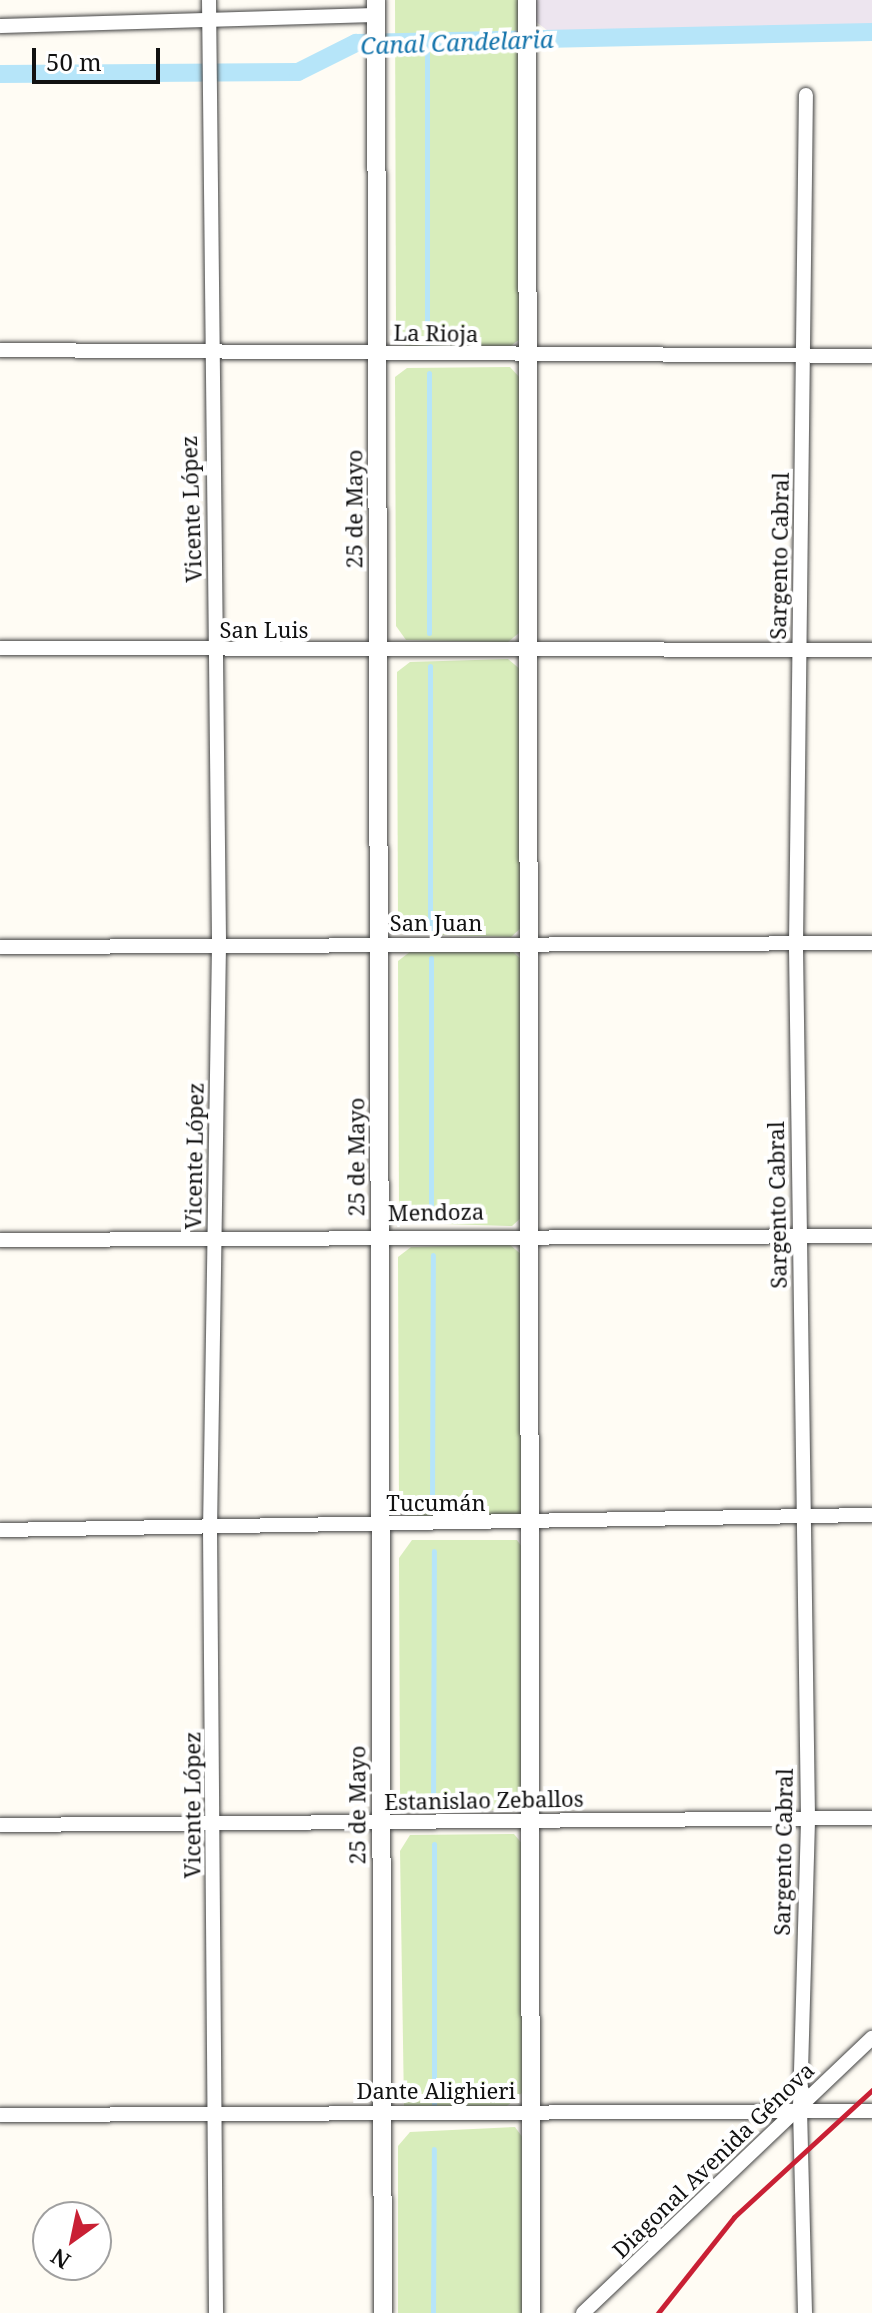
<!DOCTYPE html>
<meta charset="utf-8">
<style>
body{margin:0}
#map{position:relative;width:872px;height:2313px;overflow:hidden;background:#fffcf4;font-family:"Noto Serif",serif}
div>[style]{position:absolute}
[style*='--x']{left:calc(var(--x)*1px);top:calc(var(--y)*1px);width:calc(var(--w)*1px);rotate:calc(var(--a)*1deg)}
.industrial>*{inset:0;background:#ede5ef}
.green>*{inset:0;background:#d8edbb}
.stream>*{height:5px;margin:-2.5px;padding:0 2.5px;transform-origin:2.5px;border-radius:2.5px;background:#b6e5f9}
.canal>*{height:18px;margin:-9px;padding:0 9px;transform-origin:9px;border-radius:9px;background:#b6e5f9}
.roads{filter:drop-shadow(0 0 2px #444) drop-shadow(0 0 2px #444)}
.minor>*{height:14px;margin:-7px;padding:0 7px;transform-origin:7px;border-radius:7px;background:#fff}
.tertiary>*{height:18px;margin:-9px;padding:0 9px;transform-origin:9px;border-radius:9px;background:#fff}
.rail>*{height:5px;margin:-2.5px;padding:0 2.5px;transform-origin:2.5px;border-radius:2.5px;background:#c92034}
span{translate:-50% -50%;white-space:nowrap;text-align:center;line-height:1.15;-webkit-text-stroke:8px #fff;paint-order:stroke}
.street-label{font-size:22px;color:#111}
.water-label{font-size:24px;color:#1273ab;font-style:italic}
.north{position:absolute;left:32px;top:2201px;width:80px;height:80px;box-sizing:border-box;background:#fff;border:2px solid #a0a0a0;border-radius:50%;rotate:213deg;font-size:22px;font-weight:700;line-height:32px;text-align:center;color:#111}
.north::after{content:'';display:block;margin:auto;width:28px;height:36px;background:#c92034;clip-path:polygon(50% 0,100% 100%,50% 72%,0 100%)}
.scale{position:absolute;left:32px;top:48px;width:128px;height:36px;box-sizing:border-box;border:4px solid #111;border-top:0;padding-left:10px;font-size:24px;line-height:28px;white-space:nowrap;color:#111;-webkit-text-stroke:6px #fff;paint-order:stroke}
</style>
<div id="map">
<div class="industrial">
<div style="clip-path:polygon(527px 0,872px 0,872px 32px,556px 37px,527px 15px)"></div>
</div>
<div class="green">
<div style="clip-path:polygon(395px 0,524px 0,520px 339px,508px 348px,406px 346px,396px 338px)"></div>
<div style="clip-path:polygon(510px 367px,521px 379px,519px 633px,508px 642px,406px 640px,396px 626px,395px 377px,407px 368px)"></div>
<div style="clip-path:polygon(508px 659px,521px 670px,522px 927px,511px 937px,409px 934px,398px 921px,397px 672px,410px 662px)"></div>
<div style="clip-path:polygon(509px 948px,522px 960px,523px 1216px,512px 1226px,410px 1223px,399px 1210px,398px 961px,411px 951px)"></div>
<div style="clip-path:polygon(509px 1244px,522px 1255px,523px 1512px,512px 1521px,410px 1519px,399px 1506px,398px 1257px,411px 1247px)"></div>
<div style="clip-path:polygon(412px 1540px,517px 1540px,524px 1550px,524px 1797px,512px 1810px,411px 1811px,400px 1797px,399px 1558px)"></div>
<div style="clip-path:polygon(514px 1834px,524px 1846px,523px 2092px,507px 2106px,404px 2107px,400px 1851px,410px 1835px)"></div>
<div style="clip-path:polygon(515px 2127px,523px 2138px,524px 2313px,398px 2313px,398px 2146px,410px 2132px)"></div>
</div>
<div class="stream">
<div style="--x:427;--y:41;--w:302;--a:90"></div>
<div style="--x:429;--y:373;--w:260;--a:90"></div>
<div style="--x:430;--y:929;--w:263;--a:-90"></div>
<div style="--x:431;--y:958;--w:262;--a:90"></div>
<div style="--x:432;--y:1511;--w:256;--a:-89.8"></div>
<div style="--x:433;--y:1808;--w:257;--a:-89.8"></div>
<div style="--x:434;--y:1844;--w:261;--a:90"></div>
<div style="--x:433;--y:2313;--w:164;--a:-89.7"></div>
</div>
<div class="canal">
<div style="--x:0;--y:74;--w:298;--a:-0.4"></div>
<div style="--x:298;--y:72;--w:65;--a:-26.6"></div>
<div style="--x:356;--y:43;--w:516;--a:-1.22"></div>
</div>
<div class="roads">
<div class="minor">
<div style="--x:209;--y:0;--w:945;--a:89.39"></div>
<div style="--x:219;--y:945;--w:584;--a:90.88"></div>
<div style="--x:210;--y:1529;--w:784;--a:89.56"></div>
<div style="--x:0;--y:26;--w:376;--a:-1.7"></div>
<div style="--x:0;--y:350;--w:872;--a:0.39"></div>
<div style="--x:0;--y:648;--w:872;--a:0.13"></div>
<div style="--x:0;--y:947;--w:872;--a:-0.26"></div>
<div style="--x:0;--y:1240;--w:872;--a:-0.26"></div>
<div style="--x:0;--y:1530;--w:872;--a:-0.99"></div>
<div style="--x:0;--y:1825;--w:872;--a:-0.46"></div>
<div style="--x:0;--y:2115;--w:872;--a:-0.26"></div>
<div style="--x:583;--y:2313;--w:399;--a:-43.6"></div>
<div style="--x:805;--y:2313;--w:206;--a:-91.4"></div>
<div style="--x:800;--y:2107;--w:289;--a:-88.4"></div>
<div style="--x:808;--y:1818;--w:874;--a:-90.79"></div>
<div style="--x:796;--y:944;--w:849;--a:-89.33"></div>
</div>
<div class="tertiary">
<div style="--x:376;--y:0;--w:2313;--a:89.83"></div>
<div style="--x:527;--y:0;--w:2313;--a:89.9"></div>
</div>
</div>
<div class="rail">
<div style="--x:658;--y:2313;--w:122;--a:-51.6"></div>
<div style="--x:734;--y:2217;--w:188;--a:-42.6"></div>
</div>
<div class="street-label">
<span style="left:436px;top:333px;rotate:1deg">La Rioja</span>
<span style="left:191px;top:509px;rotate:-92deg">Vicente López</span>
<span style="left:354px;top:509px;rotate:-90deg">25 de Mayo</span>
<span style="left:779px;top:556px;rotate:-89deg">Sargento Cabral</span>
<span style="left:264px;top:630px">San Luis</span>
<span style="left:436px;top:923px">San Juan</span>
<span style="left:194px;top:1156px;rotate:-89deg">Vicente López</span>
<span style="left:356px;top:1157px;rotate:-90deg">25 de Mayo</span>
<span style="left:777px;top:1205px;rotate:-91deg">Sargento Cabral</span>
<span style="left:436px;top:1212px;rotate:-1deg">Mendoza</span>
<span style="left:436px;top:1503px">Tucumán</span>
<span style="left:484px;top:1800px;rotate:-1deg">Estanislao Zeballos</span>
<span style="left:192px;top:1805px;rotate:-90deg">Vicente López</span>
<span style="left:357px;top:1805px;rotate:-90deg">25 de Mayo</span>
<span style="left:783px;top:1852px;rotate:-89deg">Sargento Cabral</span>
<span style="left:436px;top:2091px">Dante Alighieri</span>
<span style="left:713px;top:2160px;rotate:-44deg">Diagonal Avenida Génova</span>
</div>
<div class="water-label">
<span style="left:457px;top:42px;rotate:-2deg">Canal Candelaria</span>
</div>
<div class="north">N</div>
<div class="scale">50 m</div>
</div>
